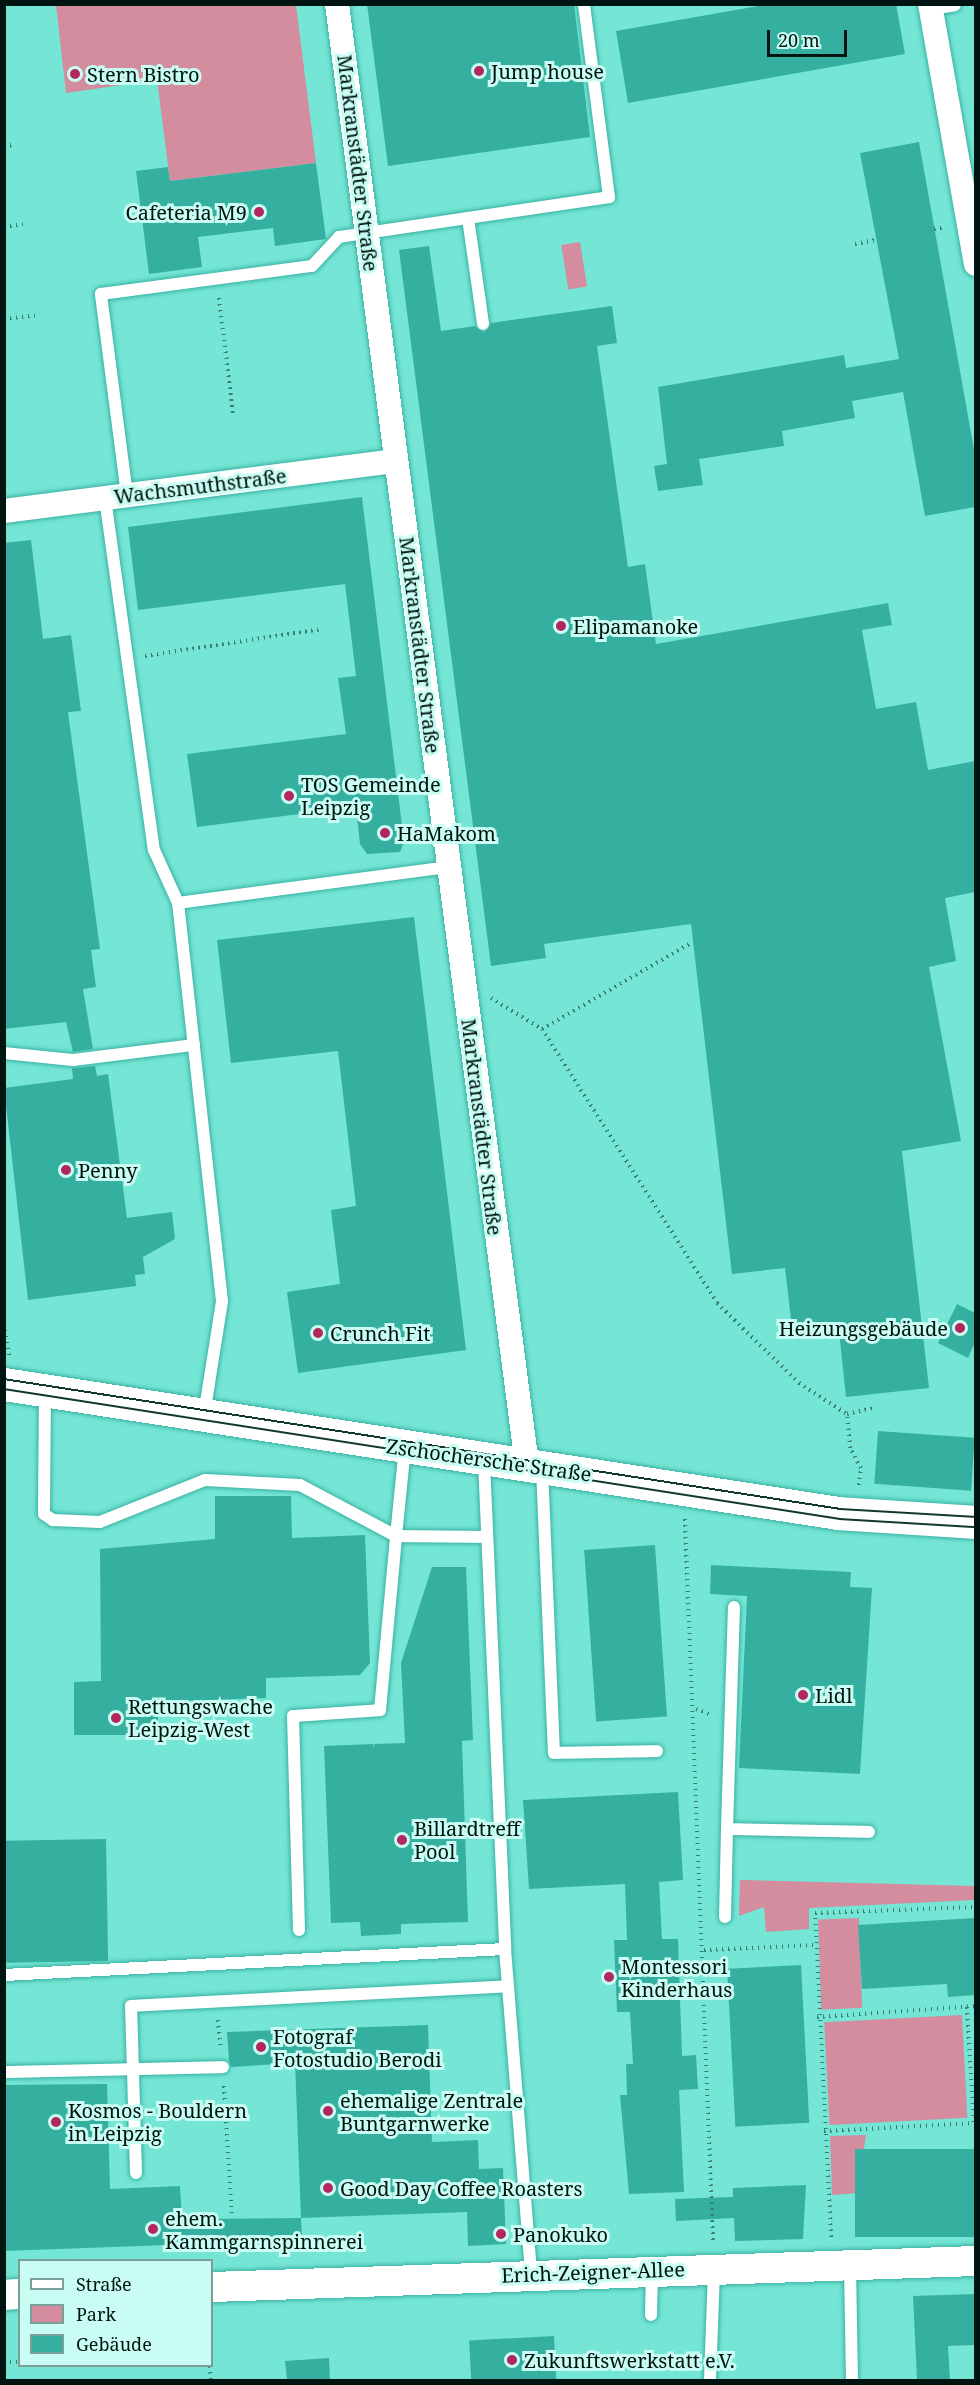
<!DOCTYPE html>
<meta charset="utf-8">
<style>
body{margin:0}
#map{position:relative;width:980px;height:2385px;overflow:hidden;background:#75e6d5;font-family:"Noto Serif",serif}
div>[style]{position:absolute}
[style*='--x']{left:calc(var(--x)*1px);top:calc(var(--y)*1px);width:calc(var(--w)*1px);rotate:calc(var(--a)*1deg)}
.green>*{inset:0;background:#d38d9f;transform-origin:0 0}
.building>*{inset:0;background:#35b0a0;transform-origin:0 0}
.path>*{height:4px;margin-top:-2px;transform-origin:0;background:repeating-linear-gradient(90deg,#3a7d73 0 1.5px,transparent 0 6px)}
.roads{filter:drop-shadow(0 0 2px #3ab2a3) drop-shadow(0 0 2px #3ab2a3)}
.service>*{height:12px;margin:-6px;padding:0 6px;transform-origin:6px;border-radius:6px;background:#fff}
.minor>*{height:24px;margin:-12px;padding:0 12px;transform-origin:12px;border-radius:12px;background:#fff}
.tertiary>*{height:30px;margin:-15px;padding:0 15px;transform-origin:15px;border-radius:15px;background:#fff}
.secondary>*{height:33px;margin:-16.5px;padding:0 16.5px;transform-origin:16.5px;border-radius:16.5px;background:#fff}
.tram>*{height:1.5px;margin:-0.75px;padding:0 0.75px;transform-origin:0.75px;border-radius:0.75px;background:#133731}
.dots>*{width:16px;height:16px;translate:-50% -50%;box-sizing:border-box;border:3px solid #c9fcf3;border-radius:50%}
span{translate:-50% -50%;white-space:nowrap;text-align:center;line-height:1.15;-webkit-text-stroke:6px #c9fcf3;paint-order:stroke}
.poi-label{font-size:20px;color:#001411}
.left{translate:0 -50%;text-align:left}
.right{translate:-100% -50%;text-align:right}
.street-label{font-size:20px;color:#001411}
.frame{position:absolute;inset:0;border:6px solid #001411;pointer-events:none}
.legend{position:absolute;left:18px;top:2259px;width:195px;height:108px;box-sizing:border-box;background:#c9fcf3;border:2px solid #799f99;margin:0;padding:8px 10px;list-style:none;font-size:18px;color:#001411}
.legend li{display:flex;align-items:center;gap:12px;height:30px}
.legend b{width:30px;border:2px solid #799f99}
.scale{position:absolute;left:767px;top:30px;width:80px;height:27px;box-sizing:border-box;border:3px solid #001411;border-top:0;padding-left:8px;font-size:18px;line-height:21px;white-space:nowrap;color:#001411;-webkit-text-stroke:4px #c9fcf3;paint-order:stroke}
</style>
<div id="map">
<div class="green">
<div style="clip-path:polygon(56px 5px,296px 5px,316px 163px,170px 181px,157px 80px,66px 93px)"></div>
<div style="left:580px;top:242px;width:45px;height:19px;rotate:81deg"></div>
<div style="clip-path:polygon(740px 1880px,975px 1886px,975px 1900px,809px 1908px,809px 1929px,766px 1932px,764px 1907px,739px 1916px)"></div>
<div style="left:859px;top:1918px;width:90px;height:41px;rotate:88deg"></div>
<div style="left:962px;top:2015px;width:103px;height:138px;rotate:87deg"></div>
<div style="clip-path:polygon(866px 2135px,857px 2193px,832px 2195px,830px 2136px)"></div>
</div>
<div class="building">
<div style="clip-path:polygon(367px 4px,574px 4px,590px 137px,388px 166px)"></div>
<div style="clip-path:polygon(769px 4px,896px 4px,905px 54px,628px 103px,616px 31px)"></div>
<div style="clip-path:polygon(919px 142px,975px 455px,975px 507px,925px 516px,903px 392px,852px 401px,855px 418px,782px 431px,784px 446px,699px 459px,703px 485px,658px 491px,654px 466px,667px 464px,658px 387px,844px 355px,846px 368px,899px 359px,860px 153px)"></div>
<div style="clip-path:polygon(316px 163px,326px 239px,275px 246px,273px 228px,198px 237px,202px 267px,149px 274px,136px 171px,168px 167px,170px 181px)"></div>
<div style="clip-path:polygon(429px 246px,441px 331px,475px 326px,484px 332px,491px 323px,612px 306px,617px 343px,597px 346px,628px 567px,645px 564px,656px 644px,888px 603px,892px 625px,862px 630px,876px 709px,916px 702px,928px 770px,975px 761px,975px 892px,945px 898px,956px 961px,929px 967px,961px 1141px,902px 1151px,929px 1388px,846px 1397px,839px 1331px,793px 1337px,785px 1268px,732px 1274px,691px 924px,544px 944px,546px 958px,491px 966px,399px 250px)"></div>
<div style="clip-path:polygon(362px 497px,404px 842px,400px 852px,367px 854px,360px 844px,356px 807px,197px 827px,187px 754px,346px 734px,338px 678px,356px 676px,345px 584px,138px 610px,128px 527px)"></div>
<div style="clip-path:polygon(31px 540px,43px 639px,71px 635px,81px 711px,68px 712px,100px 949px,91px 950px,96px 987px,83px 989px,93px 1049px,73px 1052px,66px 1022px,4px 1029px,4px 543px)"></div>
<div style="clip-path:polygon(414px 917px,466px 1350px,298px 1373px,287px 1292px,340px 1284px,331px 1210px,356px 1206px,338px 1051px,231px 1063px,217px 940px)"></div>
<div style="clip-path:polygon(95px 1066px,97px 1076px,108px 1074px,127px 1218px,172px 1212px,175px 1239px,143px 1257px,145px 1274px,135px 1275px,136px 1286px,28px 1300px,4px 1088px,73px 1079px,72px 1068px)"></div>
<div style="clip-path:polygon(957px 1304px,975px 1313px,975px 1342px,968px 1358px,938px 1343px)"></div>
<div style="left:878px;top:1431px;width:97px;height:53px;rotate:4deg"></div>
<div style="clip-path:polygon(215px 1496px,291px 1496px,292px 1538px,365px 1535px,370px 1663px,360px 1675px,266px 1678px,266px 1698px,158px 1702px,158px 1735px,74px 1735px,74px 1682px,101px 1681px,100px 1549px,215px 1539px)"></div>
<div style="left:655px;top:1545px;width:172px;height:71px;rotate:86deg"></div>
<div style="clip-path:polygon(711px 1565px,851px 1572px,850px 1587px,872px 1588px,860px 1774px,739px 1768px,747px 1596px,710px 1594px)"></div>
<div style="clip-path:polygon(432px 1567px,466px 1567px,473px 1740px,462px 1741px,468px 1922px,401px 1924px,401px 1934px,361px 1936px,360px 1922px,331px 1923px,324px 1746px,373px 1744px,373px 1749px,374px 1744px,405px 1743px,401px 1663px)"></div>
<div style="clip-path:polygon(678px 1792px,683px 1880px,659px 1882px,662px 1939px,678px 1939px,682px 2056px,696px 2055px,698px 2089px,679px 2090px,684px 2192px,629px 2194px,620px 2095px,627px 2095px,626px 2064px,633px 2064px,630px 2012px,617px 2012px,614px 1940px,627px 1940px,625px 1884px,529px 1889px,523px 1800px)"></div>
<div style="left:106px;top:1839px;width:122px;height:102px;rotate:89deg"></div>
<div style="clip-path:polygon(975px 1918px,975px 1995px,948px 1997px,947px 1984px,862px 1989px,858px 1925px)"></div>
<div style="left:801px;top:1965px;width:158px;height:74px;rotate:87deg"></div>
<div style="clip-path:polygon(428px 2025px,432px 2142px,478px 2140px,479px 2169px,503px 2168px,506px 2244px,468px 2246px,467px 2212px,301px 2218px,295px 2063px,231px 2067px,229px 2061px,227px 2032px)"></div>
<div style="clip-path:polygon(107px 2084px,110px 2189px,180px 2186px,182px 2219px,301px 2218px,302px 2240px,4px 2251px,4px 2085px)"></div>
<div style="left:975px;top:2149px;width:88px;height:120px;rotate:90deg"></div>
<div style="clip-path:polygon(806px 2185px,803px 2239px,735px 2241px,734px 2218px,676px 2221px,675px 2199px,733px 2197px,733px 2188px)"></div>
<div style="clip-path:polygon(975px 2294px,975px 2345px,948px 2346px,950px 2380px,917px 2380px,913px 2296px)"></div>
<div style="left:554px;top:2336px;width:44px;height:85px;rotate:87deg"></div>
<div style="clip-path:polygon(329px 2358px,330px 2380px,287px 2380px,285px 2361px)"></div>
</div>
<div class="path">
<div style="--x:4;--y:146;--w:9;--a:-6"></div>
<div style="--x:4;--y:227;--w:19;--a:-9"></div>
<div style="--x:934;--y:229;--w:12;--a:-9"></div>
<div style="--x:855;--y:244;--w:21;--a:-11"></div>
<div style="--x:219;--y:298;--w:117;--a:83.1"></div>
<div style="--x:4;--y:319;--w:31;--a:-7"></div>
<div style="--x:145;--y:656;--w:179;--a:-8.7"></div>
<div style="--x:491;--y:998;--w:60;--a:31.3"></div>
<div style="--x:542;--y:1029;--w:172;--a:-30"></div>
<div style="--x:542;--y:1029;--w:325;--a:57.4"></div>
<div style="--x:717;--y:1303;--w:115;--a:44.3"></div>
<div style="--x:799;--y:1383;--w:57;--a:32.9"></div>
<div style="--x:4;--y:1324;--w:32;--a:81"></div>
<div style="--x:859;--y:1485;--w:17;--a:-83"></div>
<div style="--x:861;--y:1468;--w:23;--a:-119"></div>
<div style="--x:850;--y:1448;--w:34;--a:-95"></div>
<div style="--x:847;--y:1414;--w:28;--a:-13"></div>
<div style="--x:685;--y:1519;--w:725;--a:87.79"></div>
<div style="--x:696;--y:1709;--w:17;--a:21"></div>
<div style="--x:704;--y:1950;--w:110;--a:-2.6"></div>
<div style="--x:967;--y:2007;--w:117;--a:86.6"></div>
<div style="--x:817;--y:2017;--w:159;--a:-4"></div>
<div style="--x:218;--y:2020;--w:28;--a:84"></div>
<div style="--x:224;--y:2086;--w:131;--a:86.5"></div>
<div style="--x:824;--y:2131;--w:152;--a:-3"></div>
<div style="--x:831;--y:2237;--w:324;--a:-92.8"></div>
<div style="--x:815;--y:1913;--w:161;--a:-2.1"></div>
<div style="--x:4;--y:2362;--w:16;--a:0"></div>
<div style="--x:210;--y:2366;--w:14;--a:86"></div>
</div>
<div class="roads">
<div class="service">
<div style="--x:931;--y:9;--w:24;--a:-9"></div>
<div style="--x:468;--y:218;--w:107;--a:81.9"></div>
<div style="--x:127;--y:495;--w:203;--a:-97.4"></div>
<div style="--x:101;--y:294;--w:213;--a:-7.6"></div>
<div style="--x:312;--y:266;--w:40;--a:-47"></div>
<div style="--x:339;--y:237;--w:273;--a:-8.4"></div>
<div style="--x:609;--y:197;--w:195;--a:-97.4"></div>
<div style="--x:105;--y:498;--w:355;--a:82.1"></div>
<div style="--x:154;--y:850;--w:58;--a:65.6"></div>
<div style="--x:4;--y:1053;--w:69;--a:5.8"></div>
<div style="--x:73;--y:1060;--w:122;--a:-7.1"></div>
<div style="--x:45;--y:1392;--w:122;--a:90.5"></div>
<div style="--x:44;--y:1514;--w:11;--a:34"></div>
<div style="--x:53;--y:1520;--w:47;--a:2.4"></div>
<div style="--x:100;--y:1522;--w:113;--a:-21.8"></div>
<div style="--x:205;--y:1480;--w:95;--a:3"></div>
<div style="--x:300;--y:1485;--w:109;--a:28"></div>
<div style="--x:396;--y:1536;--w:88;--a:-84.2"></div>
<div style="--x:204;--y:1415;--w:115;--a:-81"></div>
<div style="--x:222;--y:1301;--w:400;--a:-96.3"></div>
<div style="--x:178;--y:903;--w:273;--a:-7.6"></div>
<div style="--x:484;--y:1461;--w:488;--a:87.5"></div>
<div style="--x:505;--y:1949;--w:326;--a:85.4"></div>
<div style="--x:542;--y:1468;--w:285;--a:87.6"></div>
<div style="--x:554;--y:1753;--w:103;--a:-1.1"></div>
<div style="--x:727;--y:1829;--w:222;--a:-88.2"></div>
<div style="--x:725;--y:1917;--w:88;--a:-88.7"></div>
<div style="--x:727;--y:1829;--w:142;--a:1.2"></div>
<div style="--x:299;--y:1930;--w:214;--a:-91.6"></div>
<div style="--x:293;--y:1716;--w:87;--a:-3.9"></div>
<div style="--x:380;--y:1710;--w:175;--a:-84.7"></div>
<div style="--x:396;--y:1536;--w:91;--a:0.6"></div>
<div style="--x:4;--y:1975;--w:502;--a:-2.97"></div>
<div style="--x:4;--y:2072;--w:219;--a:-1.3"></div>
<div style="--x:136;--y:2173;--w:167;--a:-91.7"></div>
<div style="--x:131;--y:2006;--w:377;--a:-3"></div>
<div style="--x:850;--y:2266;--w:114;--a:89"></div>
<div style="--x:651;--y:2315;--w:44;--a:-88.7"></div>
<div style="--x:710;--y:2380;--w:111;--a:-87.9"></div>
</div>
<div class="minor">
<div style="--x:337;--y:4;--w:1473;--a:82.59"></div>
<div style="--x:930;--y:4;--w:264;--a:80"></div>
<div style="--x:4;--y:511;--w:395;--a:-7.3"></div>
</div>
<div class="tertiary">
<div style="--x:212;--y:2287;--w:764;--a:-1.95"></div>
<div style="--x:4;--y:2295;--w:16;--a:-4"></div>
</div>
<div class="secondary">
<div style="--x:4;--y:1384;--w:844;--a:8.79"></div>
<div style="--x:838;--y:1513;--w:138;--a:3.7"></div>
</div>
</div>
<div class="tram">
<div style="--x:4;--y:1379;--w:847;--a:8.83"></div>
<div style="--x:841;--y:1509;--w:135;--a:3.4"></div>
<div style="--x:4;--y:1389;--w:846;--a:8.84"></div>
<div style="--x:840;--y:1519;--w:136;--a:3.4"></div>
</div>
<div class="dots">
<div style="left:479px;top:71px;background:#b3265e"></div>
<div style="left:75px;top:74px;background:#b3265e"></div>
<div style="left:259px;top:212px;background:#b3265e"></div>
<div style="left:561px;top:626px;background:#b3265e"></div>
<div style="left:289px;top:796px;background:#b3265e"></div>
<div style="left:385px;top:833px;background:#b3265e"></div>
<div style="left:66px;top:1170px;background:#b3265e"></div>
<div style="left:960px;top:1328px;background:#b3265e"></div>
<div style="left:318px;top:1333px;background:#b3265e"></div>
<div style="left:803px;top:1695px;background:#b3265e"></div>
<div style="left:116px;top:1718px;background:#b3265e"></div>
<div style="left:402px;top:1840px;background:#b3265e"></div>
<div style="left:609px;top:1977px;background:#b3265e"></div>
<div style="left:261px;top:2047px;background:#b3265e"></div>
<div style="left:328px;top:2111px;background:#b3265e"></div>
<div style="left:56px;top:2122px;background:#b3265e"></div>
<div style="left:328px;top:2188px;background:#b3265e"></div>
<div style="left:153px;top:2229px;background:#b3265e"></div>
<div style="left:501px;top:2234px;background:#b3265e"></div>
<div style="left:512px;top:2360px;background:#b3265e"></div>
</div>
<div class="poi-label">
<span class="left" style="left:491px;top:71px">Jump house</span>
<span class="left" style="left:87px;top:74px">Stern Bistro</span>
<span class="right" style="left:247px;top:212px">Cafeteria M9</span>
<span class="left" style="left:573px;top:626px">Elipamanoke</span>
<span class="left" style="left:301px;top:796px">TOS Gemeinde<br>Leipzig</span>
<span class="left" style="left:397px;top:833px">HaMakom</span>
<span class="left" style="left:78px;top:1170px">Penny</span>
<span class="right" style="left:948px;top:1328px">Heizungsgebäude</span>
<span class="left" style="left:330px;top:1333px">Crunch Fit</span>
<span class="left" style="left:815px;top:1695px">Lidl</span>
<span class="left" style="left:128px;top:1718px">Rettungswache<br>Leipzig-West</span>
<span class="left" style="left:414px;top:1840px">Billardtreff<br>Pool</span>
<span class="left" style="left:621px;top:1978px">Montessori<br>Kinderhaus</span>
<span class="left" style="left:273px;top:2048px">Fotograf<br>Fotostudio Berodi</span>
<span class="left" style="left:340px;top:2112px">ehemalige Zentrale<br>Buntgarnwerke</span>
<span class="left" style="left:68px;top:2122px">Kosmos - Bouldern<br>in Leipzig</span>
<span class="left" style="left:340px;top:2188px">Good Day Coffee Roasters</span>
<span class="left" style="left:165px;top:2230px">ehem.<br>Kammgarnspinnerei</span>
<span class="left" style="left:513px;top:2234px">Panokuko</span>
<span class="left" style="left:524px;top:2360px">Zukunftswerkstatt e.V.</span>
</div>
<div class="street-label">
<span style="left:358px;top:163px;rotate:83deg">Markranstädter Straße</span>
<span style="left:200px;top:486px;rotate:-7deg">Wachsmuthstraße</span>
<span style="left:420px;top:645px;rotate:83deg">Markranstädter Straße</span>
<span style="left:482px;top:1127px;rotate:83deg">Markranstädter Straße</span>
<span style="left:489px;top:1460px;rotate:8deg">Zschochersche Straße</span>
<span style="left:593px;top:2272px;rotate:-2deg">Erich-Zeigner-Allee</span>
</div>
<div class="frame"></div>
<ul class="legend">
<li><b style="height:8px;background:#fff"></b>Straße</li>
<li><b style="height:16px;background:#d38d9f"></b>Park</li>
<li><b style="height:16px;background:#35b0a0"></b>Gebäude</li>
</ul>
<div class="scale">20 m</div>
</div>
